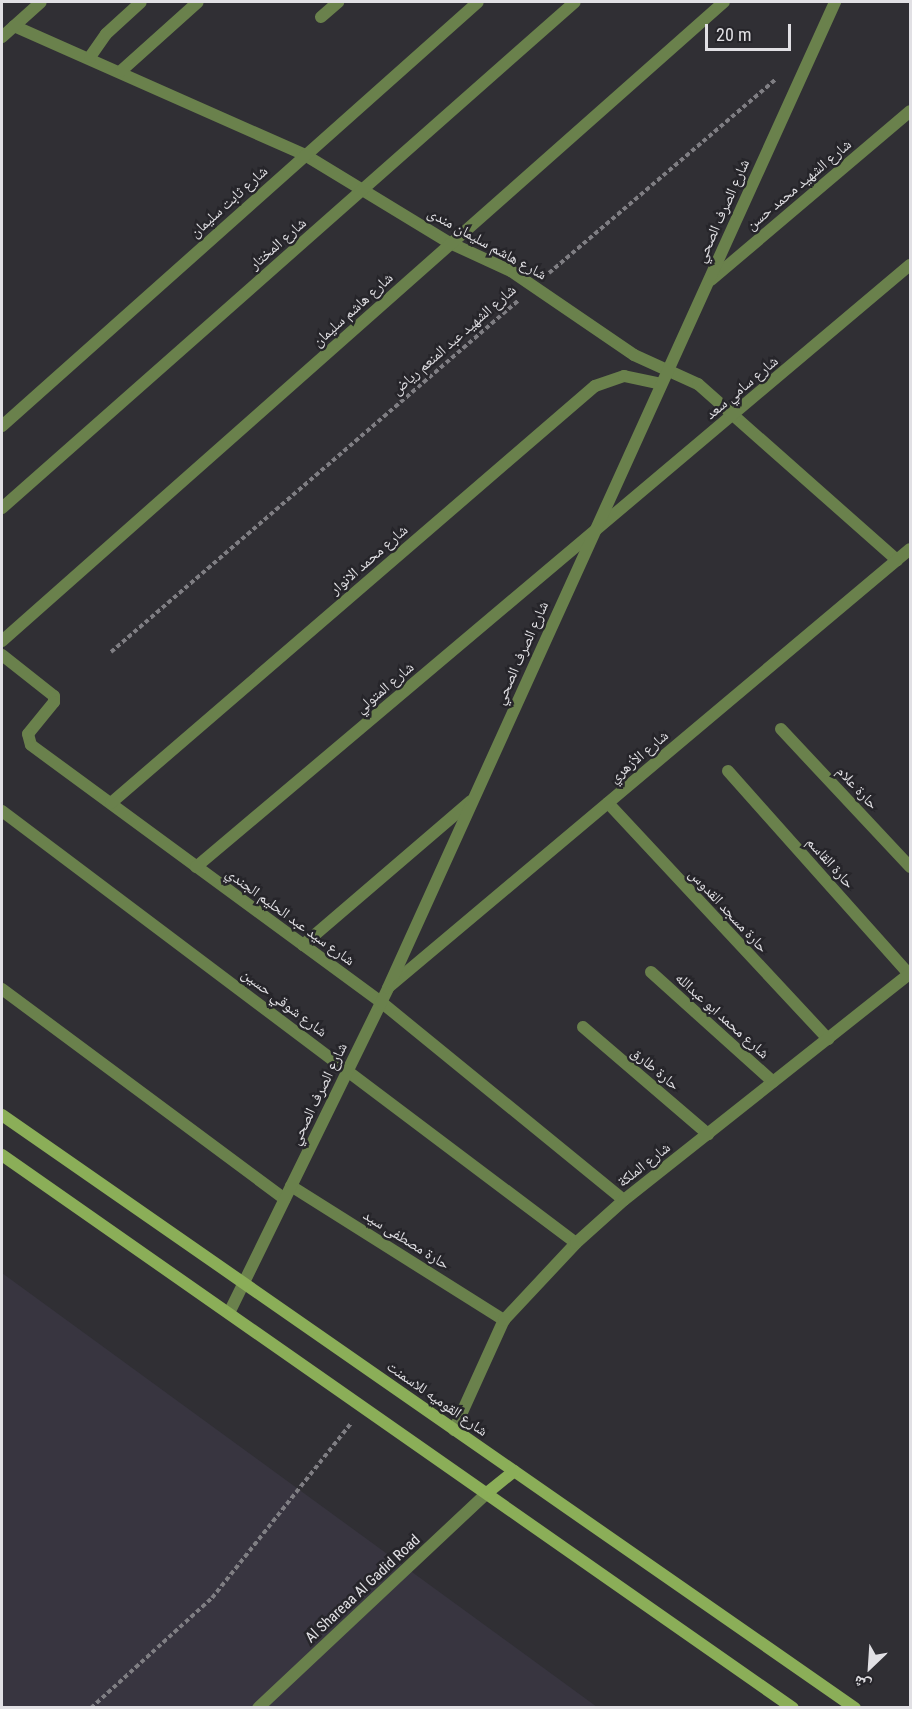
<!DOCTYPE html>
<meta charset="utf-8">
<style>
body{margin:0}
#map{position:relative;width:912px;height:1709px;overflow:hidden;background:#302f34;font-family:"Roboto Condensed","Noto Naskh Arabic",sans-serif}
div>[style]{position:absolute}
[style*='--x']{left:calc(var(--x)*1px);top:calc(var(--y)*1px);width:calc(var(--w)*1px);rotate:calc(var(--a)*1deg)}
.built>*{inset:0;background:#383540}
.path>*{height:4px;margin-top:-2px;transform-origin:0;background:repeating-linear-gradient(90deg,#7f7e83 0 4.5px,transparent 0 7.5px)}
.lane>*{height:12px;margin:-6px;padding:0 6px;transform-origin:6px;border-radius:6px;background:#6a814c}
.street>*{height:12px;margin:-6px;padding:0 6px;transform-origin:6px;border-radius:6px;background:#6a814c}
.secondary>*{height:12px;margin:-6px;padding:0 6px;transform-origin:6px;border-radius:6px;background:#8bae58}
span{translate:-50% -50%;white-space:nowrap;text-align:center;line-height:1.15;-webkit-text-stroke:5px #26252a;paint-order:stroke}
.street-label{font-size:15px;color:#e1e0e4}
.frame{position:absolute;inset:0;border:3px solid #e1e0e4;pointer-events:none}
.north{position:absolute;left:840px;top:1637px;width:60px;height:60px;-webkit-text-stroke:4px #26252a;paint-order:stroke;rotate:205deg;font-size:16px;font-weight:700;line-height:24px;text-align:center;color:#e1e0e4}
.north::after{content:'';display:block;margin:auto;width:21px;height:27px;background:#e1e0e4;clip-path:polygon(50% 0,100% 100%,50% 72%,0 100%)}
.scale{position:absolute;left:705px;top:24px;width:86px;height:27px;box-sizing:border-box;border:3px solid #e1e0e4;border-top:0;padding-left:8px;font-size:18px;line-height:21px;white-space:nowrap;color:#e1e0e4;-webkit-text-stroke:4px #26252a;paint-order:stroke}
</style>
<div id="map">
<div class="built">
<div style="clip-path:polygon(2px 1273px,597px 1707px,2px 1707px)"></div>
</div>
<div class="path">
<div style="--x:549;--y:273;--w:299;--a:-40.5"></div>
<div style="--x:111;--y:652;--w:539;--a:-40.79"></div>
<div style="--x:91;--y:1708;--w:164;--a:-42.3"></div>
<div style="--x:212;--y:1598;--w:225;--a:-51.5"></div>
</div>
<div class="lane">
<div style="--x:258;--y:1708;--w:314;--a:-43.2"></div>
</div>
<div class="street">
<div style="--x:321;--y:17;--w:23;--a:-41"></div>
<div style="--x:14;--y:26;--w:318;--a:23.9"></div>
<div style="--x:305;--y:155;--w:170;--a:31.3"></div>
<div style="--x:450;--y:243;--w:67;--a:24.7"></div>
<div style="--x:511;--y:271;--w:149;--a:34.3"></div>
<div style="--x:634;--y:355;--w:70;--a:24.4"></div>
<div style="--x:698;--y:384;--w:266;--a:41.5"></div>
<div style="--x:2;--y:37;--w:52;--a:-41.9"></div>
<div style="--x:90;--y:57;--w:28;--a:-55"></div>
<div style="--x:106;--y:34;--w:47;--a:-42.4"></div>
<div style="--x:121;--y:71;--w:103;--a:-41.9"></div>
<div style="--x:711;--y:280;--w:261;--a:-40.3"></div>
<div style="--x:2;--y:426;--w:637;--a:-41.69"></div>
<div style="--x:2;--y:508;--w:764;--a:-41.45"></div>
<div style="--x:2;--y:641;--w:964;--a:-41.51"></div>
<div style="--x:2;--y:655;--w:66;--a:38.3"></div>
<div style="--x:54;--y:696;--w:6;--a:90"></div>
<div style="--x:54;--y:702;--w:41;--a:129.1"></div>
<div style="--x:28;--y:734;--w:11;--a:75"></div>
<div style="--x:31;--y:745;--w:434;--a:36.3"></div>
<div style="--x:381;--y:1002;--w:313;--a:39.2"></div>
<div style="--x:781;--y:729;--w:189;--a:46.9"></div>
<div style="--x:728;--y:771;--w:272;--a:48.3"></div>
<div style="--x:111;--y:803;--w:639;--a:-40.75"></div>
<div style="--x:595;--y:386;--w:31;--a:-19"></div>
<div style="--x:624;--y:376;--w:38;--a:12"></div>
<div style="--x:608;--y:803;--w:323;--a:47"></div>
<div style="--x:2;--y:811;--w:718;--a:36.97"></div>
<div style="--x:196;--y:867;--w:934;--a:-40.14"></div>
<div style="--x:303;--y:945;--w:221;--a:-40.6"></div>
<div style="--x:651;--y:972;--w:164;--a:42"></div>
<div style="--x:390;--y:986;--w:679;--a:-40.04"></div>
<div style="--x:2;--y:989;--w:352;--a:36.6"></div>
<div style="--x:583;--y:1027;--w:165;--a:40.6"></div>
<div style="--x:291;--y:1186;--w:252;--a:32.2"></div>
<div style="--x:229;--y:1313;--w:362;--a:-63.9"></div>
<div style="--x:388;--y:988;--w:1083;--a:-65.61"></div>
<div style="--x:454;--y:1430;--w:121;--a:-65.6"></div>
<div style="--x:504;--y:1320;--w:105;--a:-46.9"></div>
<div style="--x:576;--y:1243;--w:64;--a:-41.9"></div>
<div style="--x:624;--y:1200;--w:365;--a:-38.4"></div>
</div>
<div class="secondary">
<div style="--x:2;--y:1115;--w:1039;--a:34.81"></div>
<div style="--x:2;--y:1155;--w:965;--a:34.96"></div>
<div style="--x:487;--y:1493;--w:35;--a:-39"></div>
</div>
<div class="street-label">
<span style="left:799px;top:185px;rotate:-40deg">شارع الشهيد محمد حسن</span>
<span style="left:229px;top:202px;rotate:-42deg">شارع ثابت سليمان</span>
<span style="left:723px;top:211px;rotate:-66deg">شارع الصرف الصحي</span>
<span style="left:278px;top:244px;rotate:-41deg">شارع المختار</span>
<span style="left:487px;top:244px;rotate:29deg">شارع هاشم سليمان مندى</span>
<span style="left:353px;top:310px;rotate:-42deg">شارع هاشم سليمان</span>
<span style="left:454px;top:340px;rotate:-41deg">شارع الشهيد عبد المنعم رياض</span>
<span style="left:742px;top:388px;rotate:-40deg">شارع سامي سعد</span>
<span style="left:369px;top:560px;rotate:-41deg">شارع محمد الانوار</span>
<span style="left:522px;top:653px;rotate:-66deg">شارع الصرف الصحي</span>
<span style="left:385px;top:688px;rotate:-40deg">شارع المتولي</span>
<span style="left:639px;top:757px;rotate:-40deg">شارع الأزهري</span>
<span style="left:857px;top:788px;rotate:47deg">حارة علام</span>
<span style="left:830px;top:863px;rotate:48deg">حارة القاسم</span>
<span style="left:728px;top:911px;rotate:47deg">حارة مسجد القدوس</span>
<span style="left:290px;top:917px;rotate:36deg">شارع سيد عبد الحليم الجندي</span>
<span style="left:284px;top:1003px;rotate:37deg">شارع شوقي حسين</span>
<span style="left:722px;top:1016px;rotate:42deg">شارع محمد ابو عبدالله</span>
<span style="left:655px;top:1069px;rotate:40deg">حارة طارق</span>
<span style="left:319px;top:1094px;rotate:-64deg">شارع الصرف الصحي</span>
<span style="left:644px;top:1165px;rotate:-38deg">شارع الملكة</span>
<span style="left:406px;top:1240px;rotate:32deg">حارة مصطفى سيد</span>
<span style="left:437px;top:1399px;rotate:35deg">شارع القوميه للاسمنت</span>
<span style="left:363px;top:1589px;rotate:-43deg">Al Shareaa Al Gadid Road</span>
</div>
<div class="frame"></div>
<div class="north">ش</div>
<div class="scale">20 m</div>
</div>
